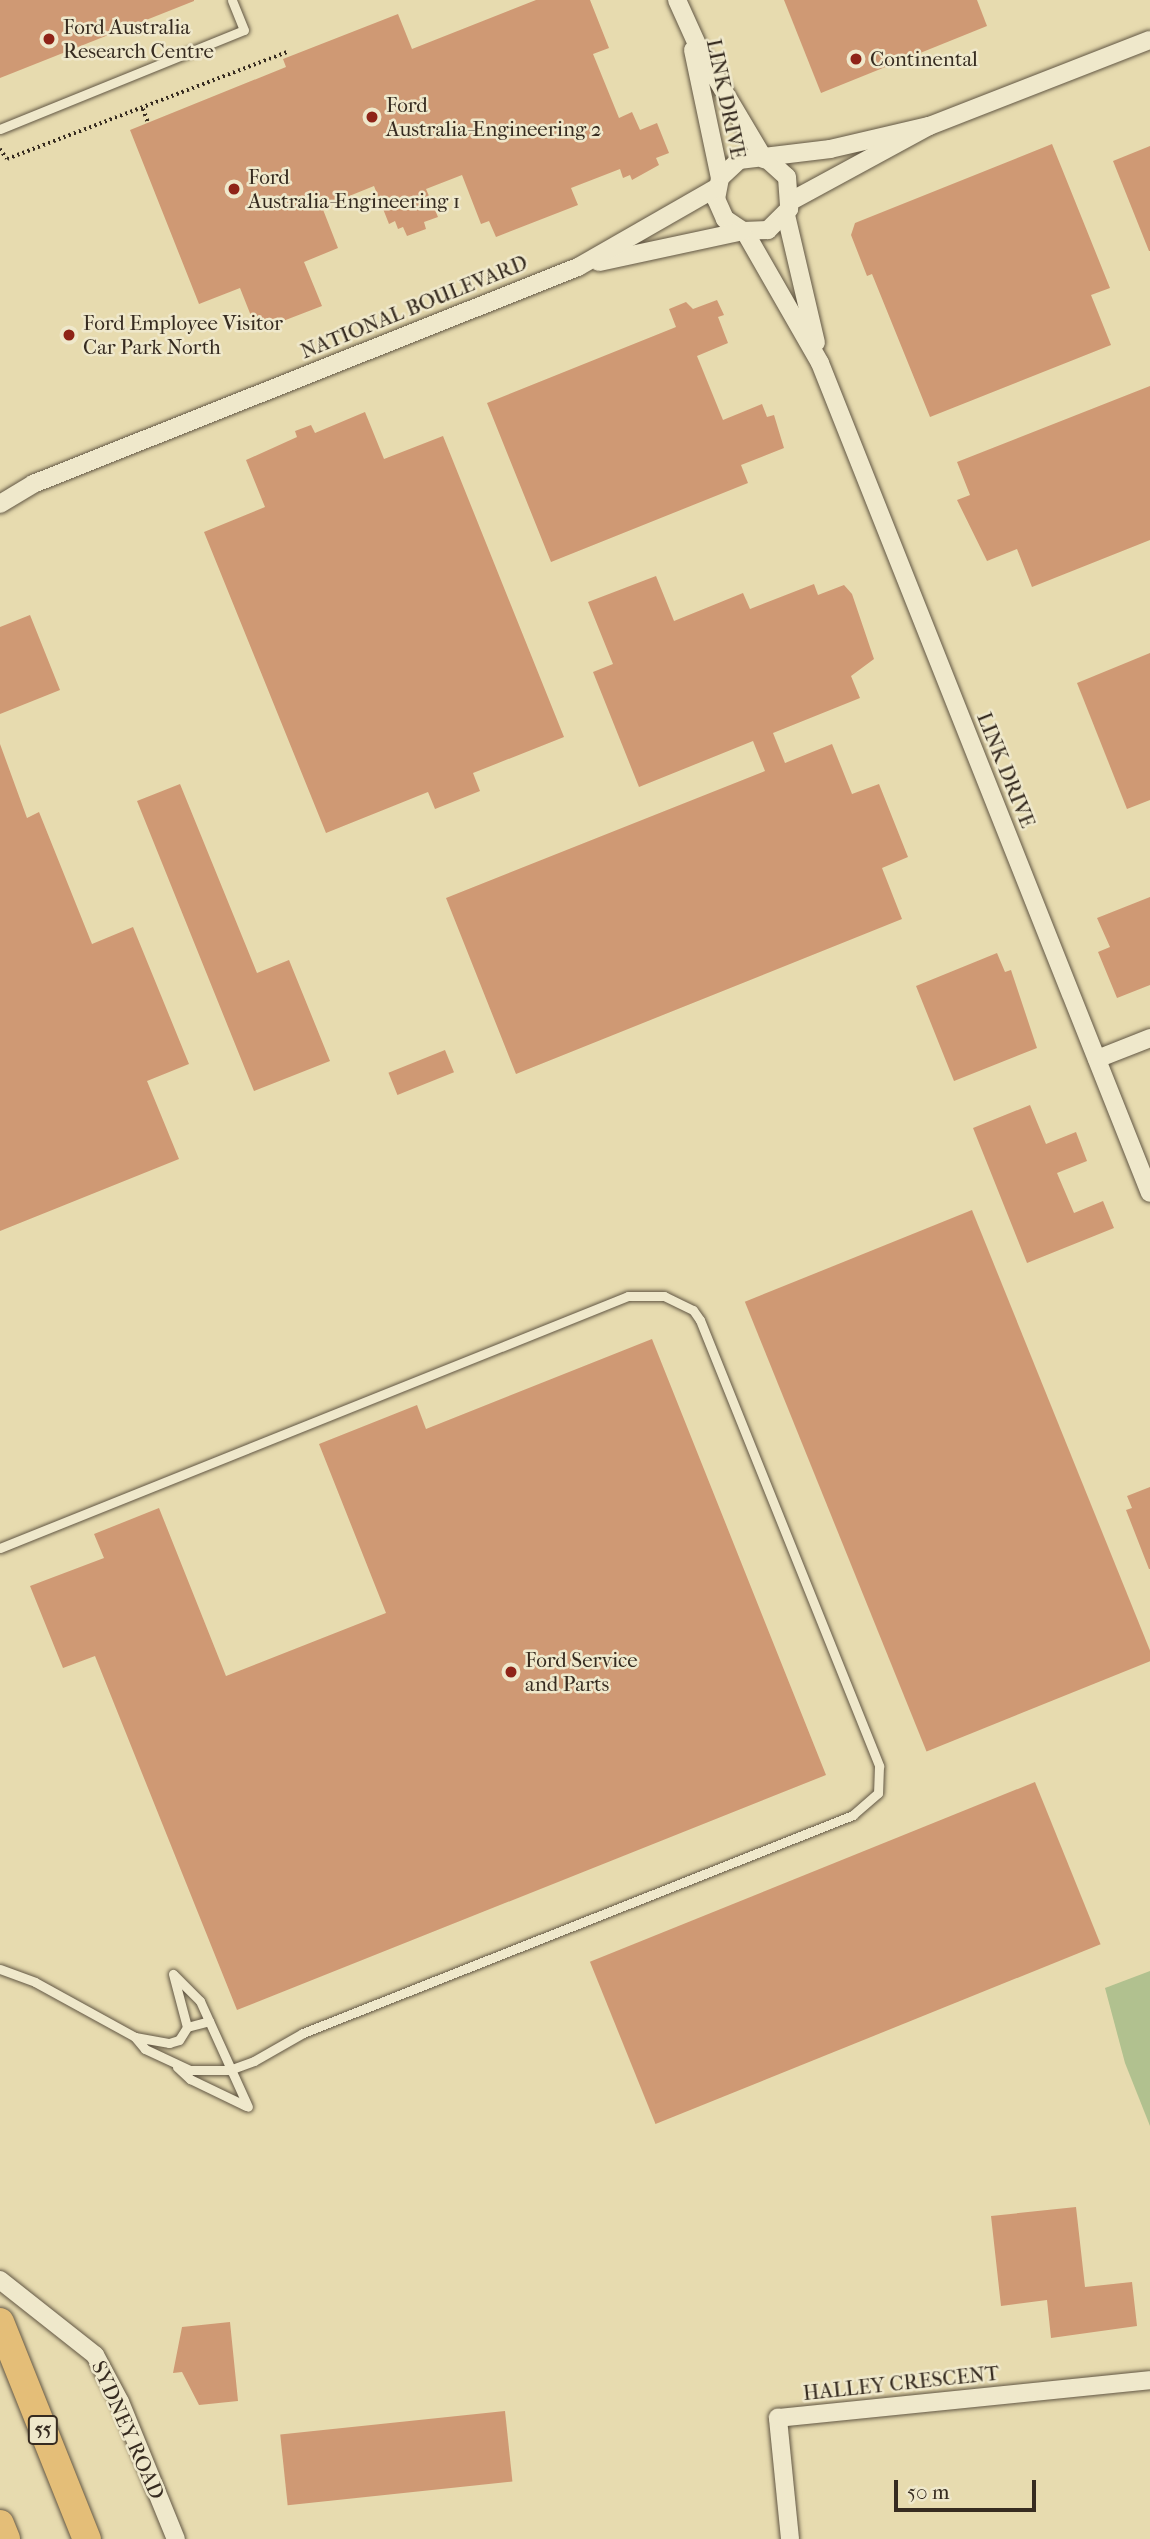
<!DOCTYPE html>
<style>
body{margin:0}
#map{position:relative;width:1150px;height:2539px;overflow:hidden;background:#e7dbaf;font-family:"IM FELL French Canon",serif}
div>[style]{position:absolute}
[style*='--x']{left:calc(var(--x)*1px);top:calc(var(--y)*1px);width:calc(var(--w)*1px);rotate:calc(var(--a)*1deg)}
.green>*{inset:0;background:#b1c18f}
.building>*{inset:0;background:#cf9974;transform-origin:0 0}
.path>*{height:3.5px;margin-top:-1.75px;transform-origin:0;background:repeating-linear-gradient(90deg,#362b20 0 2px,transparent 0 5.5px)}
.roads{filter:drop-shadow(0 0 2px #625744) drop-shadow(0 0 2px #625744)}
.service>*{height:9px;margin:-4.5px;padding:0 4.5px;transform-origin:4.5px;border-radius:4.5px;background:#efe8cb}
.minor>*{height:18px;margin:-9px;padding:0 9px;transform-origin:9px;border-radius:9px;background:#efe8cb}
.trunk>*{height:28px;margin:-14px;padding:0 14px;transform-origin:14px;border-radius:14px;background:#e4be78}
.dots>*{width:19px;height:19px;translate:-50% -50%;box-sizing:border-box;border:4px solid #efe8cb;border-radius:50%}
span{translate:-50% -50%;white-space:nowrap;text-align:center;line-height:1.15;-webkit-text-stroke:5px #efe8cb;paint-order:stroke}
.shield-label span{padding:2px 5px;background:#efe8cb;border:2px solid;border-radius:5px;-webkit-text-stroke-width:0}
.shield-label{font-size:19px;color:#362b20;font-weight:700}
.poi-label{font-size:21px;color:#362b20}
.left{translate:0 -50%;text-align:left}
.street-label{font-size:21px;color:#362b20}
.scale{position:absolute;left:894px;top:2480px;width:142px;height:32px;box-sizing:border-box;border:4px solid #362b20;border-top:0;padding-left:9px;font-size:21px;line-height:24px;white-space:nowrap;color:#362b20;-webkit-text-stroke:5px #efe8cb;paint-order:stroke}
</style>
<div id="map">
<div class="green">
<div style="clip-path:polygon(1150px 1971px,1150px 2126px,1125px 2063px,1105px 1988px)"></div>
</div>
<div class="building">
<div style="clip-path:polygon(0 0,194px 0,194px 1px,0 78px)"></div>
<div style="clip-path:polygon(536px 0,590px 0,609px 48px,593px 54px,619px 118px,632px 112px,640px 130px,657px 123px,669px 153px,656px 158px,659px 165px,632px 180px,630px 175px,623px 178px,620px 169px,571px 188px,578px 205px,496px 237px,489px 221px,481px 224px,462px 175px,426px 189px,438px 217px,424px 222px,426px 229px,407px 236px,403px 227px,398px 229px,395px 221px,389px 224px,374px 186px,322px 207px,338px 248px,304px 262px,322px 306px,257px 331px,240px 288px,199px 304px,130px 130px,286px 67px,283px 59px,398px 14px,412px 49px)"></div>
<div style="clip-path:polygon(784px 0,977px 0,987px 26px,821px 93px)"></div>
<div style="clip-path:polygon(1052px 144px,1110px 288px,1091px 295px,1111px 345px,930px 417px,872px 274px,867px 276px,851px 235px,855px 223px)"></div>
<div style="clip-path:polygon(1150px 146px,1150px 251px,1149px 251px,1113px 161px)"></div>
<div style="clip-path:polygon(717px 300px,724px 315px,718px 317px,728px 343px,697px 356px,723px 420px,762px 404px,767px 417px,774px 415px,784px 448px,741px 465px,748px 483px,551px 562px,487px 403px,676px 327px,669px 309px,686px 302px,693px 309px)"></div>
<div style="clip-path:polygon(1150px 386px,1150px 540px,1032px 587px,1017px 549px,987px 561px,957px 500px,970px 495px,957px 462px)"></div>
<div style="clip-path:polygon(365px 412px,384px 459px,443px 436px,564px 737px,473px 773px,480px 791px,435px 809px,428px 792px,326px 833px,204px 532px,265px 507px,246px 460px,297px 437px,295px 431px,311px 425px,315px 433px)"></div>
<div style="clip-path:polygon(656px 576px,674px 621px,743px 593px,750px 609px,814px 584px,818px 595px,844px 585px,852px 594px,874px 659px,851px 676px,860px 698px,773px 733px,785px 763px,832px 744px,852px 794px,879px 784px,908px 857px,882px 868px,902px 919px,516px 1074px,446px 898px,765px 771px,753px 741px,639px 787px,593px 672px,613px 664px,588px 602px)"></div>
<div style="clip-path:polygon(30px 615px,60px 690px,0 714px,0 627px)"></div>
<div style="clip-path:polygon(1150px 653px,1150px 800px,1127px 809px,1077px 683px)"></div>
<div style="clip-path:polygon(0 744px,27px 818px,39px 812px,92px 944px,133px 927px,189px 1064px,147px 1081px,179px 1159px,0 1231px)"></div>
<div style="clip-path:polygon(180px 784px,257px 973px,289px 960px,330px 1061px,254px 1091px,137px 801px)"></div>
<div style="clip-path:polygon(1150px 897px,1150px 985px,1117px 998px,1098px 952px,1110px 947px,1097px 918px)"></div>
<div style="clip-path:polygon(997px 953px,1005px 972px,1011px 970px,1037px 1048px,954px 1081px,916px 986px)"></div>
<div style="left:445px;top:1050px;width:24px;height:61px;rotate:68deg"></div>
<div style="clip-path:polygon(1030px 1105px,1046px 1144px,1076px 1132px,1087px 1161px,1057px 1173px,1074px 1213px,1103px 1201px,1114px 1228px,1027px 1263px,973px 1128px)"></div>
<div style="left:972px;top:1210px;width:485px;height:245px;rotate:68deg"></div>
<div style="clip-path:polygon(652px 1339px,826px 1775px,237px 2010px,95px 1656px,63px 1668px,30px 1586px,104px 1558px,94px 1534px,159px 1508px,226px 1676px,386px 1613px,319px 1444px,417px 1405px,426px 1429px)"></div>
<div style="clip-path:polygon(1150px 1487px,1150px 1569px,1149px 1569px,1126px 1510px,1132px 1508px,1127px 1496px)"></div>
<div style="left:1035px;top:1782px;width:175px;height:480px;rotate:68deg"></div>
<div style="clip-path:polygon(1076px 2207px,1085px 2287px,1132px 2282px,1137px 2326px,1051px 2338px,1047px 2300px,1001px 2306px,991px 2216px)"></div>
<div style="clip-path:polygon(230px 2322px,238px 2401px,199px 2405px,182px 2372px,173px 2373px,182px 2327px)"></div>
<div style="left:505px;top:2411px;width:71px;height:226px;rotate:84deg"></div>
</div>
<div class="path">
<div style="--x:143;--y:109;--w:14;--a:69"></div>
<div style="--x:0;--y:149;--w:12;--a:55"></div>
<div style="--x:7;--y:159;--w:300;--a:-20.9"></div>
</div>
<div class="roads">
<div class="service">
<div style="--x:0;--y:129;--w:263;--a:-22.1"></div>
<div style="--x:244;--y:30;--w:32;--a:-112"></div>
<div style="--x:0;--y:1548;--w:677;--a:-21.86"></div>
<div style="--x:628;--y:1296;--w:36;--a:0"></div>
<div style="--x:664;--y:1296;--w:32;--a:26"></div>
<div style="--x:693;--y:1310;--w:12;--a:55"></div>
<div style="--x:700;--y:1320;--w:481;--a:68.1"></div>
<div style="--x:879;--y:1766;--w:27;--a:92"></div>
<div style="--x:878;--y:1793;--w:33;--a:139"></div>
<div style="--x:853;--y:1815;--w:592;--a:158.38"></div>
<div style="--x:303;--y:2033;--w:56;--a:150.3"></div>
<div style="--x:254;--y:2061;--w:27;--a:160"></div>
<div style="--x:229;--y:2070;--w:39;--a:180"></div>
<div style="--x:190;--y:2070;--w:50;--a:-155"></div>
<div style="--x:145;--y:2049;--w:16;--a:-130"></div>
<div style="--x:0;--y:1969;--w:37;--a:20"></div>
<div style="--x:35;--y:1982;--w:114;--a:28.8"></div>
<div style="--x:135;--y:2037;--w:35;--a:10"></div>
<div style="--x:169;--y:2043;--w:10;--a:-17"></div>
<div style="--x:179;--y:2040;--w:15;--a:-58"></div>
<div style="--x:187;--y:2027;--w:55;--a:-104.8"></div>
<div style="--x:174;--y:1975;--w:37;--a:45"></div>
<div style="--x:200;--y:2001;--w:116;--a:65.6"></div>
<div style="--x:187;--y:2027;--w:23;--a:-15"></div>
<div style="--x:177;--y:2067;--w:18;--a:43"></div>
<div style="--x:190;--y:2079;--w:62;--a:25.7"></div>
</div>
<div class="minor">
<div style="--x:677;--y:0;--w:56;--a:65.7"></div>
<div style="--x:700;--y:51;--w:126;--a:59.3"></div>
<div style="--x:693;--y:50;--w:131;--a:78.1"></div>
<div style="--x:768;--y:160;--w:25;--a:42"></div>
<div style="--x:787;--y:177;--w:32;--a:86"></div>
<div style="--x:789;--y:209;--w:30;--a:135"></div>
<div style="--x:768;--y:230;--w:25;--a:178"></div>
<div style="--x:743;--y:231;--w:22;--a:-146"></div>
<div style="--x:725;--y:219;--w:22;--a:-114"></div>
<div style="--x:716;--y:199;--w:21;--a:-79"></div>
<div style="--x:720;--y:178;--w:26;--a:-43"></div>
<div style="--x:739;--y:160;--w:92;--a:-6.9"></div>
<div style="--x:830;--y:149;--w:102;--a:-13.1"></div>
<div style="--x:791;--y:201;--w:157;--a:-28.5"></div>
<div style="--x:929;--y:126;--w:237;--a:-21.3"></div>
<div style="--x:786;--y:215;--w:131;--a:76.8"></div>
<div style="--x:745;--y:232;--w:151;--a:60.2"></div>
<div style="--x:820;--y:363;--w:893;--a:68.32"></div>
<div style="--x:599;--y:262;--w:147;--a:-12.1"></div>
<div style="--x:0;--y:504;--w:39;--a:-31"></div>
<div style="--x:33;--y:484;--w:587;--a:-21.71"></div>
<div style="--x:578;--y:267;--w:159;--a:-29.8"></div>
<div style="--x:1097;--y:1059;--w:57;--a:-21.6"></div>
<div style="--x:0;--y:2280;--w:121;--a:38.3"></div>
<div style="--x:95;--y:2355;--w:53;--a:62"></div>
<div style="--x:120;--y:2402;--w:148;--a:67.8"></div>
<div style="--x:790;--y:2539;--w:122;--a:-95.7"></div>
<div style="--x:778;--y:2418;--w:374;--a:-5.8"></div>
</div>
<div class="trunk">
<div style="--x:0;--y:2322;--w:234;--a:68.2"></div>
<div style="--x:0;--y:2524;--w:16;--a:68"></div>
</div>
</div>
<div class="dots">
<div style="left:49px;top:39px;background:#8f2418"></div>
<div style="left:856px;top:59px;background:#8f2418"></div>
<div style="left:372px;top:117px;background:#8f2418"></div>
<div style="left:234px;top:189px;background:#8f2418"></div>
<div style="left:69px;top:335px;background:#8f2418"></div>
<div style="left:511px;top:1672px;background:#8f2418"></div>
</div>
<div class="shield-label">
<span style="left:43px;top:2430px">55</span>
</div>
<div class="poi-label">
<span class="left" style="left:63px;top:39px">Ford Australia<br>Research Centre</span>
<span class="left" style="left:870px;top:59px">Continental</span>
<span class="left" style="left:386px;top:117px">Ford<br>Australia-Engineering 2</span>
<span class="left" style="left:248px;top:189px">Ford<br>Australia-Engineering 1</span>
<span class="left" style="left:83px;top:335px">Ford Employee Visitor<br>Car Park North</span>
<span class="left" style="left:525px;top:1672px">Ford Service<br>and Parts</span>
</div>
<div class="street-label">
<span style="left:726px;top:99px;rotate:78deg">LINK DRIVE</span>
<span style="left:414px;top:307px;rotate:-22deg">NATIONAL BOULEVARD</span>
<span style="left:1006px;top:770px;rotate:68deg">LINK DRIVE</span>
<span style="left:901px;top:2383px;rotate:-6deg">HALLEY CRESCENT</span>
<span style="left:128px;top:2430px;rotate:66deg">SYDNEY ROAD</span>
</div>
<div class="scale">50 m</div>
</div>
